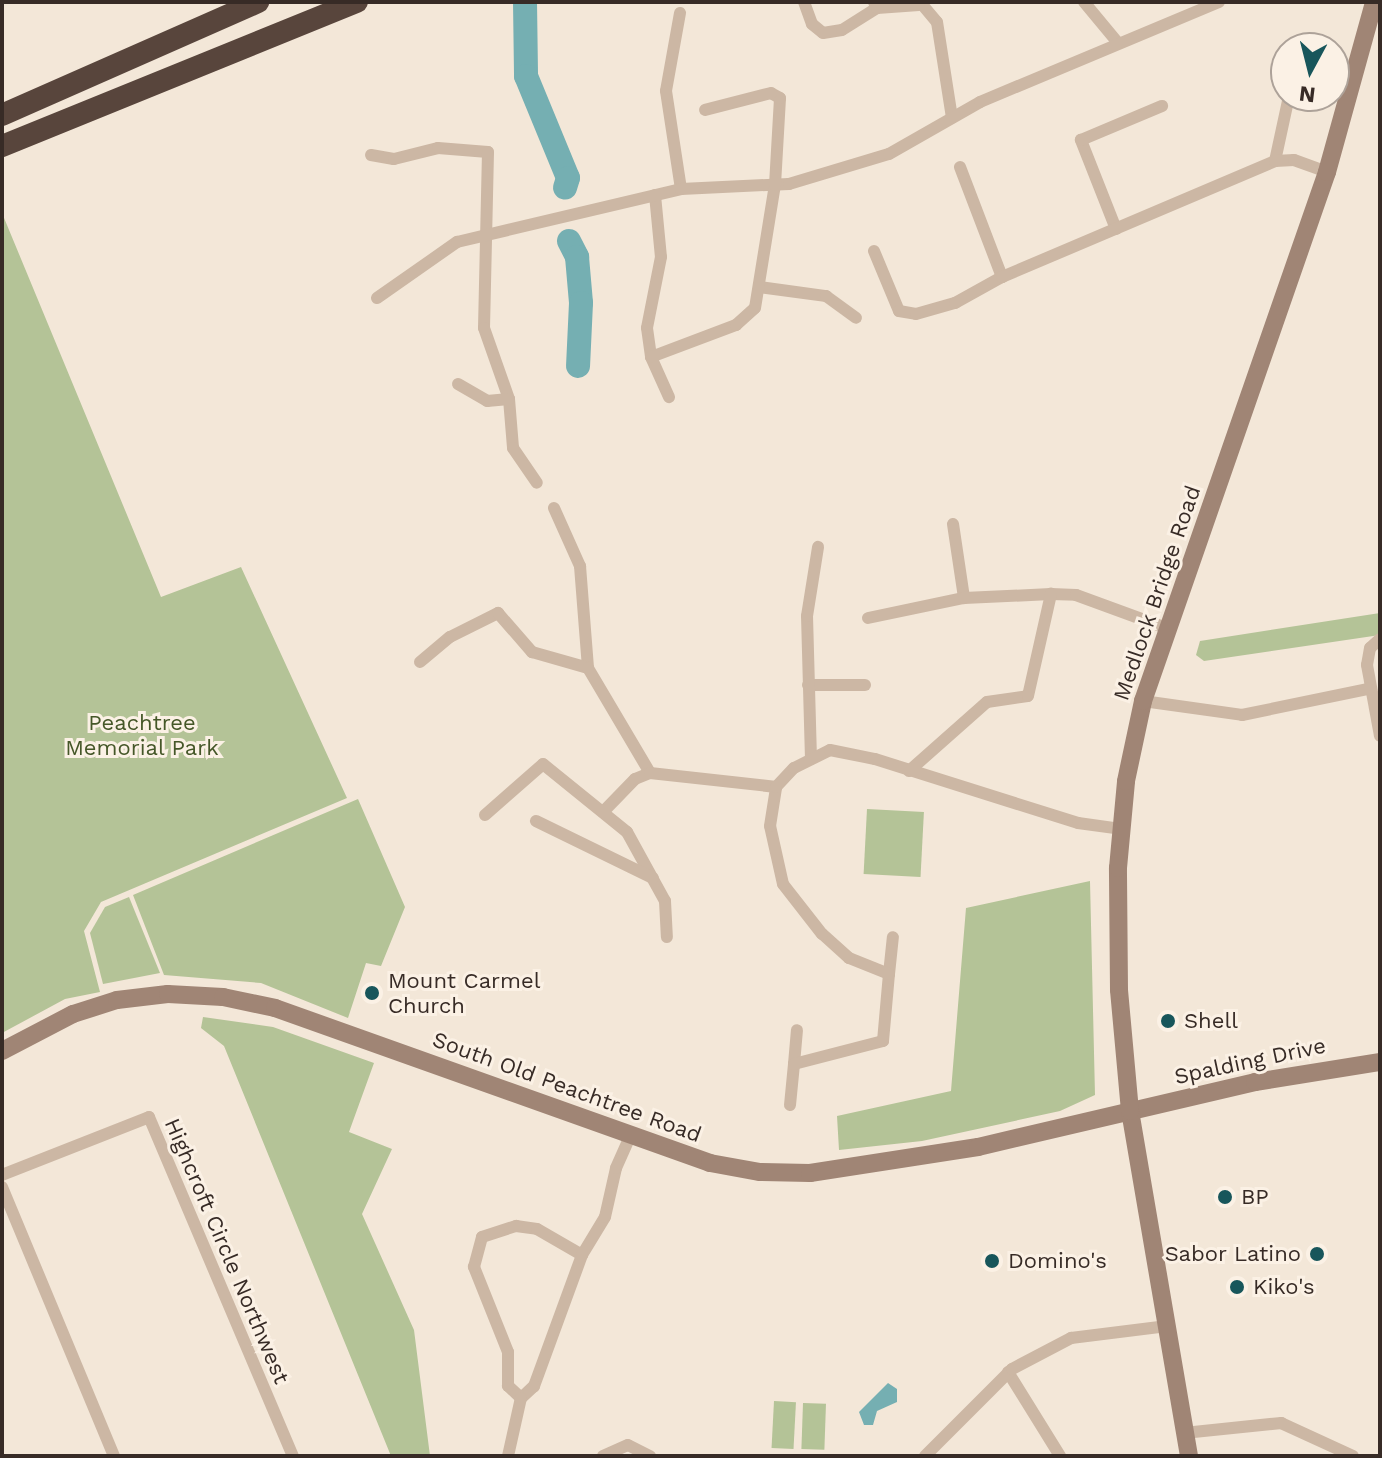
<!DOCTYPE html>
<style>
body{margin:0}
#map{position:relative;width:1382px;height:1458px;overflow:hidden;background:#f3e7d8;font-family:"Work Sans",sans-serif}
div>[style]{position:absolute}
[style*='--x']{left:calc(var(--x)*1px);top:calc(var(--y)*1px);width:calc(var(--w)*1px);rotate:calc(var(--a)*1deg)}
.green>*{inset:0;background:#b4c397;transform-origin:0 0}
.water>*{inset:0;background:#75afb2}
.river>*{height:24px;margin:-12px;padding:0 12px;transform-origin:12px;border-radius:12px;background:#75afb2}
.street>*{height:12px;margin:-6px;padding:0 6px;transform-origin:6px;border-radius:6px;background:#ccb7a4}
.secondary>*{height:18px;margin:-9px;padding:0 9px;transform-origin:9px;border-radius:9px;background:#a08575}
.highway>*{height:22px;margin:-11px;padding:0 11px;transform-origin:11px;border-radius:11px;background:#58453c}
.dots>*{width:22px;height:22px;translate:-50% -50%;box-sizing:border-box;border:4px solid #fbf1e5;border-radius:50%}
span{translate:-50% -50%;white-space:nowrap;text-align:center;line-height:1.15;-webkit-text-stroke:6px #fbf1e5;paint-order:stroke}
.street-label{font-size:22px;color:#372b26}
.park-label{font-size:22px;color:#455728}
.poi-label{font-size:22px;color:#372b26}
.left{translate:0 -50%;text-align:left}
.right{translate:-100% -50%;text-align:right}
.frame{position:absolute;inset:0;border:4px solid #372b26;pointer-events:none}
.north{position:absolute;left:1270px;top:32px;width:80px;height:80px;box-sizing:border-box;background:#fbf1e5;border:2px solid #ada299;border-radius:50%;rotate:187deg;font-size:22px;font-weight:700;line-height:32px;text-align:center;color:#372b26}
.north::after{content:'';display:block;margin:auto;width:28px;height:36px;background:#18565b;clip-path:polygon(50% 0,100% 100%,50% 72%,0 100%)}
</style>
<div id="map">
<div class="green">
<div style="clip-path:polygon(2px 213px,161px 597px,241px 567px,347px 798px,101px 902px,84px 931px,100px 992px,65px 999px,2px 1033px)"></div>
<div style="clip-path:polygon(1380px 613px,1380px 635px,1204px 661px,1196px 655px,1200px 641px)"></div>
<div style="clip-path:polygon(358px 799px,405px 907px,381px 966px,366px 963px,348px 1018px,261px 983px,164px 975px,133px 895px)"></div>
<div style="left:867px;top:809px;width:57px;height:65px;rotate:3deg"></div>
<div style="clip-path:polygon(1090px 881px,1095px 1095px,1060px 1111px,922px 1141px,839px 1150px,837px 1116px,951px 1091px,966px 908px)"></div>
<div style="clip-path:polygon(129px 897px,160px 973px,103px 984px,90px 933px,105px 907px)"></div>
<div style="clip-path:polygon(203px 1017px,273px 1027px,374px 1063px,349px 1132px,392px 1149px,362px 1214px,414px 1330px,430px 1456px,391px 1456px,224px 1046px,201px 1028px)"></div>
<div style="left:774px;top:1401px;width:22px;height:47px;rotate:3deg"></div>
<div style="left:803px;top:1403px;width:23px;height:46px;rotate:2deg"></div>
</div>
<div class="water">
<div style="clip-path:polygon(888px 1383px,897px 1389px,897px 1402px,877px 1411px,873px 1425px,864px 1425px,859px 1412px)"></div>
</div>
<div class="river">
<div style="--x:525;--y:2;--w:74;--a:89.2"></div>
<div style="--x:526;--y:76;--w:110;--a:67.6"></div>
<div style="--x:568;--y:178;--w:10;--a:107"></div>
<div style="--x:569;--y:241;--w:18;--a:63"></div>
<div style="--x:577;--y:257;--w:46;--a:85"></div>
<div style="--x:581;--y:303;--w:63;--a:92.7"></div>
</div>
<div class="street">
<div style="--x:804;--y:2;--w:23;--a:70"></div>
<div style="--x:812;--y:24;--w:14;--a:39"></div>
<div style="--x:823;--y:33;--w:19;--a:-9"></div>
<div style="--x:842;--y:30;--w:41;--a:-32.2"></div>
<div style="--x:877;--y:8;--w:7;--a:-117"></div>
<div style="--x:920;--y:2;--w:26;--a:50"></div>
<div style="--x:937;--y:22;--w:97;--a:81.1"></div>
<div style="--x:1084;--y:2;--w:53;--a:50.3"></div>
<div style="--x:877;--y:8;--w:42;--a:-4.1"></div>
<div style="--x:680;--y:13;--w:79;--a:100.2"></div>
<div style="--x:666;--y:91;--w:99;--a:81.3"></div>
<div style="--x:1302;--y:48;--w:4;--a:-76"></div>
<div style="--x:371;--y:155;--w:23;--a:10"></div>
<div style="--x:394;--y:159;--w:45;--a:-14"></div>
<div style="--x:438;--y:148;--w:50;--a:4.6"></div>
<div style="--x:488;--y:152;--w:176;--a:91.3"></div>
<div style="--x:484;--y:328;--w:75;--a:70.6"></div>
<div style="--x:509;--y:399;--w:49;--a:85.3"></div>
<div style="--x:513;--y:448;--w:42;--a:55.6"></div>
<div style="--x:1275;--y:161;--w:66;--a:-77.8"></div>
<div style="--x:960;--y:167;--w:118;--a:69.1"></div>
<div style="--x:655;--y:195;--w:62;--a:84.5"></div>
<div style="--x:661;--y:257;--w:72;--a:101.2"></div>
<div style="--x:647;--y:328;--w:29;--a:82"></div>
<div style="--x:651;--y:357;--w:44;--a:65.8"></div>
<div style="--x:1116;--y:229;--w:96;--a:-111.5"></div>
<div style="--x:1081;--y:140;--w:88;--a:-22.8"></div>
<div style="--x:874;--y:251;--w:65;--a:67.4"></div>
<div style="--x:899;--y:311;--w:17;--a:10"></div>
<div style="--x:916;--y:314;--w:41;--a:-15.8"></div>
<div style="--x:955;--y:303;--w:54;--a:-29"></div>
<div style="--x:1002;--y:277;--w:297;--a:-23"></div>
<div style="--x:1275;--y:161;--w:19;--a:-3"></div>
<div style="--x:1294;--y:160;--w:35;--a:20"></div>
<div style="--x:759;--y:287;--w:68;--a:7.7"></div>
<div style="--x:826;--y:296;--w:37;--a:36"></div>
<div style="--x:377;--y:298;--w:98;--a:-35"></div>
<div style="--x:457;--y:242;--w:230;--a:-13.3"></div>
<div style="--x:681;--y:189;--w:108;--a:-2.7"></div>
<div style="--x:789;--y:184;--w:104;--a:-16.7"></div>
<div style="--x:889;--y:154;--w:105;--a:-29.7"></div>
<div style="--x:980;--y:102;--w:259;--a:-22.7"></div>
<div style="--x:651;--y:357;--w:91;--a:-20.6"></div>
<div style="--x:736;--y:325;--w:25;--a:-42"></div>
<div style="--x:755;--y:308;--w:125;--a:-80.8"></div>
<div style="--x:775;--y:185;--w:87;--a:-86.7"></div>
<div style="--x:780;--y:98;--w:10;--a:-151"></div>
<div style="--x:771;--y:93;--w:68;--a:165.6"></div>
<div style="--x:458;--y:384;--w:34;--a:30"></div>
<div style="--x:487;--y:401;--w:22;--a:-5"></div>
<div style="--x:554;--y:508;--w:64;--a:65.9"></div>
<div style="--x:580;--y:566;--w:102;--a:85.5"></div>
<div style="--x:953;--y:524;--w:75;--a:81.5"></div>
<div style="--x:868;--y:618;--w:98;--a:-11.8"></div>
<div style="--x:964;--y:598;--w:87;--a:-2.6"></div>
<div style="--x:1051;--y:594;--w:25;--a:2"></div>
<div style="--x:1076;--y:595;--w:96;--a:20.1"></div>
<div style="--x:1380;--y:639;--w:13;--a:138"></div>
<div style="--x:1370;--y:648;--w:17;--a:100"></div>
<div style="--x:1367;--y:665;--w:72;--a:79.6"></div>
<div style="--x:420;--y:662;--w:39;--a:-40"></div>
<div style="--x:450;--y:637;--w:54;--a:-26.6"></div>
<div style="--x:498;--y:613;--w:52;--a:48.9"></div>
<div style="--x:532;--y:652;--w:58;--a:15.9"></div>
<div style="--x:588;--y:668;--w:122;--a:59.4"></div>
<div style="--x:808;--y:685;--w:57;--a:0"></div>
<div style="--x:1143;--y:701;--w:100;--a:8"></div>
<div style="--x:1242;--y:715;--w:129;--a:-11.7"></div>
<div style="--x:811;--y:759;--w:143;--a:-91.6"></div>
<div style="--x:807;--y:616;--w:70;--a:-80.9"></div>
<div style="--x:909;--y:771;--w:104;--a:-41.5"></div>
<div style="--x:987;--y:702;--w:41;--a:-8.3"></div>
<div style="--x:1028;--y:696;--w:105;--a:-77.3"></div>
<div style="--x:603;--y:812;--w:46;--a:-45.9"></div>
<div style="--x:635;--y:779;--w:16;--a:-22"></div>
<div style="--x:650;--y:773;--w:127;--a:6.3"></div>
<div style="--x:485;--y:815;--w:77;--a:-41.3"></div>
<div style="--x:543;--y:764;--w:108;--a:39"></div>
<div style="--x:627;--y:832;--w:79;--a:61.2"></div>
<div style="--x:665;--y:901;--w:36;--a:87"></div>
<div style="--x:536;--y:821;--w:130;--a:26"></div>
<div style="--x:889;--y:974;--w:37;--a:-84"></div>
<div style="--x:794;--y:1064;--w:34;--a:-85"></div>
<div style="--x:790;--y:1105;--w:41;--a:-84.4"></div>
<div style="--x:794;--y:1064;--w:92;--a:-14.5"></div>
<div style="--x:883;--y:1041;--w:67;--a:-84.9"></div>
<div style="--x:889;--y:974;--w:43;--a:-158.2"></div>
<div style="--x:849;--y:958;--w:36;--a:-138"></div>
<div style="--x:822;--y:934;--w:63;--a:-128"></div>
<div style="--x:783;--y:884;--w:59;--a:-102.6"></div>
<div style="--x:770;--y:826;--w:39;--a:-81"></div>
<div style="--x:776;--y:787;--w:26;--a:-47"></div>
<div style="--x:794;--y:768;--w:40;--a:-26.6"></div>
<div style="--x:830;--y:750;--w:46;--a:11.3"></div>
<div style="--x:875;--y:759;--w:213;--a:17.5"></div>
<div style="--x:1078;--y:823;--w:43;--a:7.9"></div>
<div style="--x:2;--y:1175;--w:158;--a:-21.5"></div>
<div style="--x:149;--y:1117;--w:368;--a:67"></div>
<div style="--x:2;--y:1187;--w:291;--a:67.4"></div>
<div style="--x:516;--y:1226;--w:21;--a:8"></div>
<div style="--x:537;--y:1229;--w:52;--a:30"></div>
<div style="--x:582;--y:1255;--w:140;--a:110.1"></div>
<div style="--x:534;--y:1386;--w:18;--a:137"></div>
<div style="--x:521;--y:1398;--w:18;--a:-137"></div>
<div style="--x:508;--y:1386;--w:34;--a:-90"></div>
<div style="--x:508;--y:1352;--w:92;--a:-111.8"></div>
<div style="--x:474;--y:1267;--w:31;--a:-75"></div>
<div style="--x:482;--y:1237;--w:36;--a:-18"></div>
<div style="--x:582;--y:1255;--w:44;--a:-58.8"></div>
<div style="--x:605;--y:1217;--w:50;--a:-77.3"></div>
<div style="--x:616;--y:1168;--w:35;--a:-66"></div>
<div style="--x:1008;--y:1372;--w:99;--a:58.2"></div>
<div style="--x:1184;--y:1433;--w:98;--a:-5.9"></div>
<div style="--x:1281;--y:1423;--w:79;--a:24.6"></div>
<div style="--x:508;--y:1456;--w:59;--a:-77.4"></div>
<div style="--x:603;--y:1456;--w:27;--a:-24"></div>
<div style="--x:628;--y:1445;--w:25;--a:27"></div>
<div style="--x:925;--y:1456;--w:123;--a:-45"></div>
<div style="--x:1012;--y:1369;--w:67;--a:-27.7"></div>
<div style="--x:1071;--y:1338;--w:97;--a:-7.1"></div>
</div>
<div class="secondary">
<div style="--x:2;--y:1051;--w:80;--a:-27.5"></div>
<div style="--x:73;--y:1014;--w:46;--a:-17.7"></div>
<div style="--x:117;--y:1000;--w:51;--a:-6.7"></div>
<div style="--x:168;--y:994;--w:55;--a:3.1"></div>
<div style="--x:223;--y:997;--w:53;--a:11.9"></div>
<div style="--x:275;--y:1008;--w:462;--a:19.6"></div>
<div style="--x:710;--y:1163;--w:51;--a:10.2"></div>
<div style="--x:760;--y:1172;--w:50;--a:1.1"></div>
<div style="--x:810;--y:1173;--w:170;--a:-8.8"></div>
<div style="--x:978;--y:1147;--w:285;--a:-13.2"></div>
<div style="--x:1255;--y:1082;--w:127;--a:-9.1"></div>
<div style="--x:1189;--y:1456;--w:350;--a:-99.7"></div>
<div style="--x:1130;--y:1111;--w:121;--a:-95.2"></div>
<div style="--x:1119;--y:990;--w:122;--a:-90.5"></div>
<div style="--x:1118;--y:868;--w:87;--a:-84.7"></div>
<div style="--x:1126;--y:781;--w:82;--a:-78"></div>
<div style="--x:1143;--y:701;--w:560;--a:-70.82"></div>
<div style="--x:1327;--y:172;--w:176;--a:-74.5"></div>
</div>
<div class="highway">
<div style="--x:2;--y:115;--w:280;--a:-23.8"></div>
<div style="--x:2;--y:146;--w:383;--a:-22.1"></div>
</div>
<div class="dots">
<div style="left:372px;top:993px;background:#18565b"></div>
<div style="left:1168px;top:1021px;background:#18565b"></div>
<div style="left:1225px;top:1197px;background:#18565b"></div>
<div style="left:1317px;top:1254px;background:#18565b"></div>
<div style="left:992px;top:1261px;background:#18565b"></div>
<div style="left:1237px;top:1287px;background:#18565b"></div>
</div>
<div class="street-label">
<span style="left:1157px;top:593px;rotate:-71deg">Medlock Bridge Road</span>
<span style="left:1250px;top:1061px;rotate:-12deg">Spalding Drive</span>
<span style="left:567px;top:1087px;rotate:20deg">South Old Peachtree Road</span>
<span style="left:227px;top:1251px;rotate:67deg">Highcroft Circle Northwest</span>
</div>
<div class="park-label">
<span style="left:142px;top:735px">Peachtree<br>Memorial Park</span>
</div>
<div class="poi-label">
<span class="left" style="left:388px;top:993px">Mount Carmel<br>Church</span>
<span class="left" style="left:1184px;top:1021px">Shell</span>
<span class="left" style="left:1241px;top:1197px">BP</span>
<span class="right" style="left:1301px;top:1254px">Sabor Latino</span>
<span class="left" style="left:1008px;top:1261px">Domino's</span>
<span class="left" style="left:1253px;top:1287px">Kiko's</span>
</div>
<div class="frame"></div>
<div class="north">N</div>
</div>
